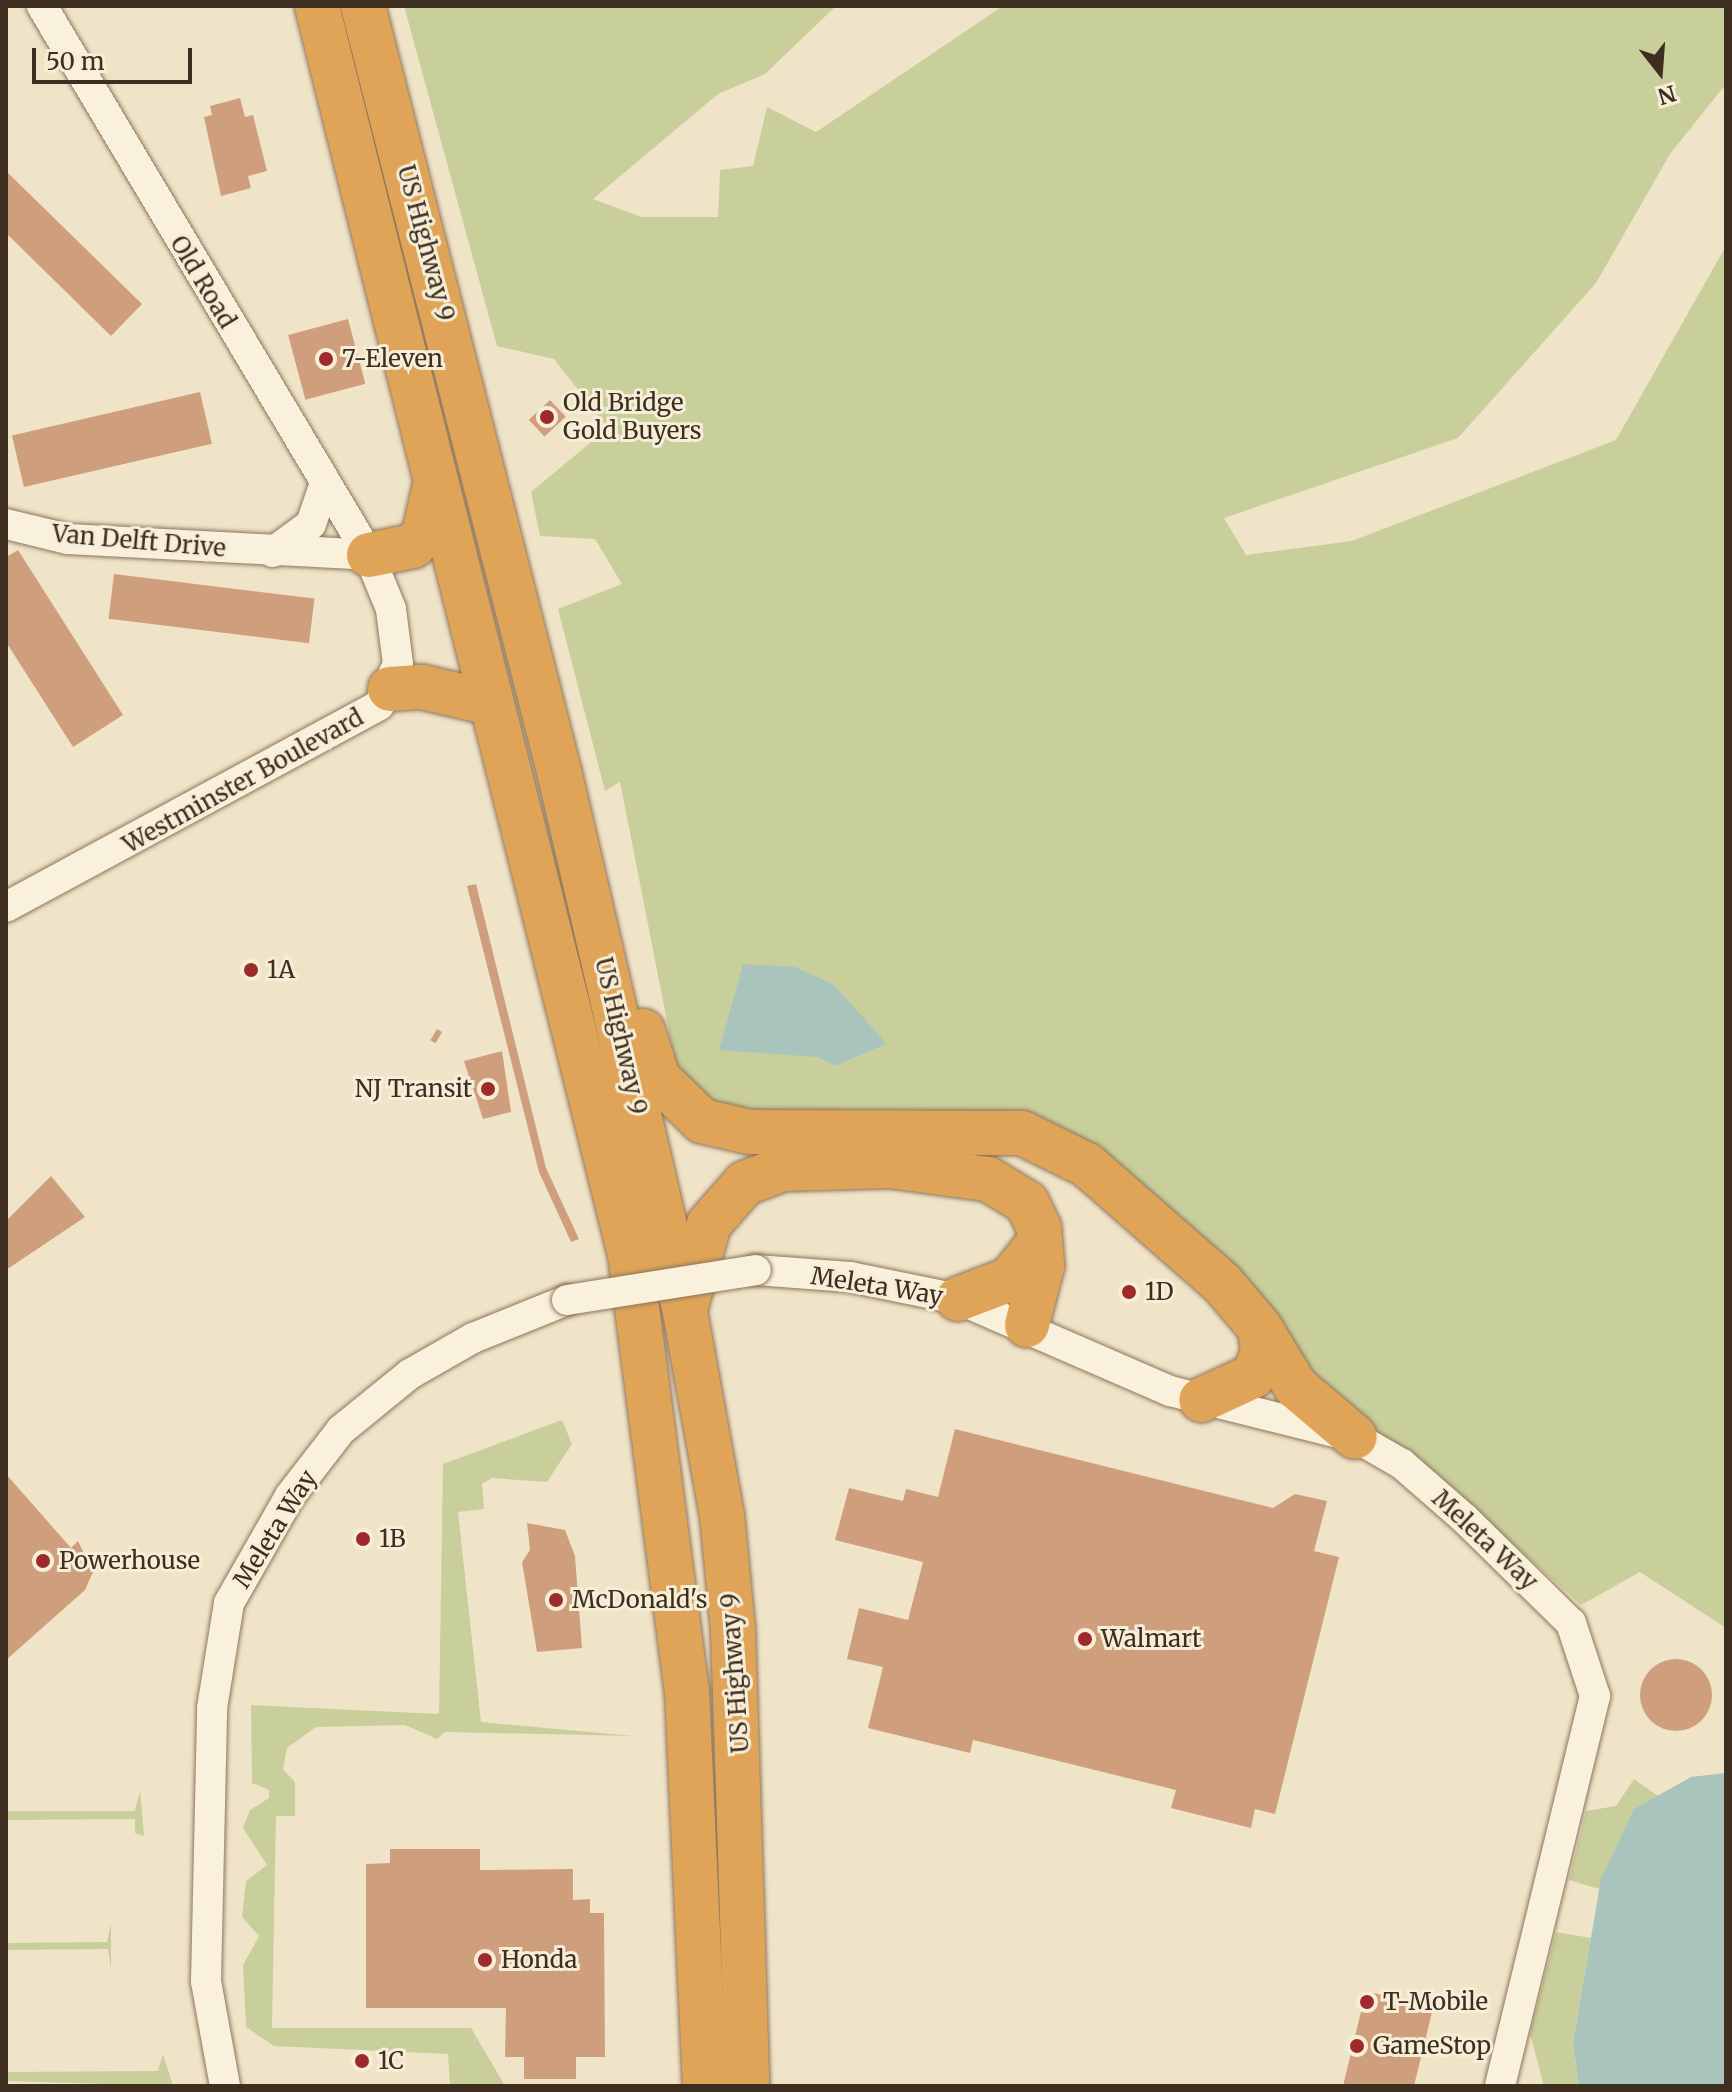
<!DOCTYPE html>
<style>
body{margin:0}
#map{position:relative;width:1732px;height:2092px;overflow:hidden;background:#f0e4c8;font-family:Merriweather,serif}
div>[style]{position:absolute}
[style*='--x']{left:calc(var(--x)*1px);top:calc(var(--y)*1px);width:calc(var(--w)*1px);rotate:calc(var(--a)*1deg)}
.green>*{inset:0;background:#c9cf9b}
.water>*{inset:0;background:#a9c4bc}
.building>*{inset:0;background:#cf9f7d;transform-origin:0 0}
.round{border-radius:50%}
.roads{filter:drop-shadow(0 0 2px #8d765c) drop-shadow(0 0 2px #8d765c)}
.minor>*{height:30px;margin:-15px;padding:0 15px;transform-origin:15px;border-radius:15px;background:#faf1dc}
.highway>*{height:44px;margin:-22px;padding:0 22px;transform-origin:22px;border-radius:22px;background:#e0a458}
.bridges{filter:drop-shadow(0 0 2px #8d765c) drop-shadow(0 0 2px #8d765c)}
.minor-bridge>*{height:30px;margin:-15px;padding:0 15px;transform-origin:15px;border-radius:15px;background:#faf1dc}
.dots>*{width:22px;height:22px;translate:-50% -50%;box-sizing:border-box;border:4px solid #f7eed8;border-radius:50%}
span{translate:-50% -50%;white-space:nowrap;text-align:center;line-height:1.15;-webkit-text-stroke:6px #f7eed8;paint-order:stroke}
.street-label{font-size:24px;color:#3d2e20}
.poi-label{font-size:24px;color:#3d2e20}
.left{translate:0 -50%;text-align:left}
.right{translate:-100% -50%;text-align:right}
.frame{position:absolute;inset:0;border:8px solid #3d2e20;pointer-events:none}
.north{position:absolute;left:1620px;top:32px;width:80px;height:80px;-webkit-text-stroke:6px #f7eed8;paint-order:stroke;rotate:163deg;font-size:22px;font-weight:700;line-height:32px;text-align:center;color:#3d2e20}
.north::after{content:'';display:block;margin:auto;width:28px;height:36px;background:#3d2e20;clip-path:polygon(50% 0,100% 100%,50% 72%,0 100%)}
.scale{position:absolute;left:32px;top:48px;width:160px;height:36px;box-sizing:border-box;border:4px solid #3d2e20;border-top:0;padding-left:10px;font-size:24px;line-height:28px;white-space:nowrap;color:#3d2e20;-webkit-text-stroke:6px #f7eed8;paint-order:stroke}
</style>
<div id="map">
<div class="green">
<div style="clip-path:polygon(evenodd,404px 6px,836px 6px,765px 74px,718px 94px,593px 199px,641px 217px,718px 217px,720px 170px,753px 166px,767px 107px,816px 132px,1003px 6px,1726px 6px,1726px 84px,1670px 154px,1596px 283px,1458px 438px,1224px 518px,1246px 555px,1352px 541px,1616px 440px,1726px 246px,1726px 1628px,1640px 1572px,1581px 1605px,1420px 1460px,1298px 1383px,1064px 1131px,741px 1119px,678px 1077px,620px 782px,605px 791px,558px 609px,622px 584px,595px 539px,540px 536px,531px 492px,608px 428px,554px 359px,497px 346px,404px 6px,887px 1044px,835px 1066px,817px 1057px,887px 1044px)"></div>
<div style="clip-path:polygon(562px 1420px,572px 1444px,547px 1482px,492px 1478px,482px 1484px,484px 1509px,458px 1512px,481px 1722px,633px 1736px,445px 1732px,437px 1739px,405px 1725px,316px 1727px,287px 1748px,283px 1769px,295px 1782px,295px 1816px,276px 1816px,272px 2028px,471px 2028px,505px 2086px,450px 2086px,448px 2054px,274px 2046px,246px 2027px,243px 1965px,259px 1936px,242px 1917px,246px 1881px,267px 1865px,243px 1828px,250px 1810px,269px 1798px,269px 1790px,252px 1783px,251px 1705px,439px 1714px,443px 1464px)"></div>
<div style="clip-path:polygon(1634px 1779px,1658px 1796px,1634px 1810px,1599px 1889px,1569px 1880px,1586px 1811px,1616px 1806px)"></div>
<div style="clip-path:polygon(140px 1791px,144px 1836px,135px 1833px,135px 1819px,6px 1820px,6px 1811px,135px 1811px)"></div>
<div style="clip-path:polygon(111px 1924px,111px 1968px,108px 1949px,6px 1950px,6px 1943px,107px 1942px)"></div>
<div style="clip-path:polygon(1556px 1932px,1591px 1938px,1573px 2043px,1579px 2086px,1544px 2086px,1530px 2033px)"></div>
<div style="clip-path:polygon(163px 2054px,173px 2086px,6px 2081px,6px 2072px,158px 2071px)"></div>
</div>
<div class="water">
<div style="clip-path:polygon(743px 964px,795px 967px,834px 985px,887px 1044px,835px 1066px,817px 1057px,719px 1050px)"></div>
<div style="clip-path:polygon(1726px 1773px,1726px 2086px,1579px 2086px,1573px 2043px,1601px 1879px,1634px 1809px,1691px 1777px)"></div>
</div>
<div class="building">
<div style="clip-path:polygon(240px 98px,245px 117px,253px 115px,267px 171px,248px 176px,251px 188px,221px 196px,204px 117px,212px 115px,210px 106px)"></div>
<div style="clip-path:polygon(6px 171px,142px 304px,111px 336px,6px 233px)"></div>
<div style="left:348px;top:319px;width:67px;height:62px;rotate:75deg"></div>
<div style="left:200px;top:392px;width:53px;height:193px;rotate:77deg"></div>
<div style="left:550px;top:400px;width:23px;height:29px;rotate:47deg"></div>
<div style="clip-path:polygon(18px 550px,123px 715px,73px 747px,6px 642px,6px 557px)"></div>
<div style="left:114px;top:574px;width:202px;height:45px;rotate:7deg"></div>
<div style="clip-path:polygon(476px 884px,546px 1168px,579px 1239px,571px 1242px,539px 1172px,467px 886px)"></div>
<div style="left:437px;top:1029px;width:6px;height:13px;rotate:31deg"></div>
<div style="clip-path:polygon(502px 1051px,511px 1112px,483px 1119px,464px 1061px)"></div>
<div style="clip-path:polygon(51px 1176px,85px 1217px,6px 1270px,6px 1221px)"></div>
<div style="clip-path:polygon(955px 1429px,1273px 1508px,1295px 1494px,1327px 1501px,1314px 1551px,1339px 1557px,1275px 1814px,1255px 1809px,1251px 1828px,1171px 1808px,1176px 1790px,973px 1740px,970px 1753px,868px 1728px,883px 1667px,847px 1659px,859px 1608px,908px 1620px,923px 1562px,835px 1540px,849px 1488px,903px 1501px,906px 1489px,938px 1497px)"></div>
<div style="clip-path:polygon(6px 1474px,71px 1548px,78px 1541px,93px 1572px,85px 1590px,6px 1660px)"></div>
<div style="clip-path:polygon(527px 1523px,565px 1530px,575px 1556px,582px 1648px,537px 1652px,522px 1562px,530px 1550px)"></div>
<div class="round" style="left:1640px;top:1659px;width:72px;height:72px"></div>
<div style="clip-path:polygon(390px 1849px,480px 1849px,480px 1870px,573px 1869px,573px 1900px,590px 1899px,590px 1913px,604px 1913px,605px 2057px,576px 2057px,576px 2079px,524px 2079px,524px 2057px,505px 2057px,506px 2008px,366px 2008px,366px 1864px,390px 1863px)"></div>
<div style="clip-path:polygon(1366px 1991px,1433px 2008px,1414px 2086px,1343px 2086px)"></div>
</div>
<div class="roads">
<div class="minor">
<div style="--x:6;--y:524;--w:64;--a:13.6"></div>
<div style="--x:68;--y:539;--w:301;--a:3"></div>
<div style="--x:273;--y:552;--w:47;--a:-36.4"></div>
<div style="--x:311;--y:524;--w:43;--a:-71.1"></div>
<div style="--x:6;--y:907;--w:424;--a:-28.4"></div>
<div style="--x:379;--y:705;--w:45;--a:-65.1"></div>
<div style="--x:398;--y:664;--w:55;--a:-97.3"></div>
<div style="--x:391;--y:609;--w:58;--a:-112.2"></div>
<div style="--x:369;--y:555;--w:639;--a:-120.78"></div>
<div style="--x:756;--y:1270;--w:94;--a:4.3"></div>
<div style="--x:850;--y:1277;--w:110;--a:11.5"></div>
<div style="--x:958;--y:1299;--w:231;--a:23.5"></div>
<div style="--x:1170;--y:1391;--w:191;--a:14"></div>
<div style="--x:1355;--y:1437;--w:54;--a:29.9"></div>
<div style="--x:1402;--y:1464;--w:82;--a:41.1"></div>
<div style="--x:1464;--y:1518;--w:150;--a:44.5"></div>
<div style="--x:1571;--y:1623;--w:77;--a:71.8"></div>
<div style="--x:1595;--y:1696;--w:401;--a:103.7"></div>
<div style="--x:225;--y:2086;--w:107;--a:-100.3"></div>
<div style="--x:206;--y:1981;--w:273;--a:-88.7"></div>
<div style="--x:212;--y:1708;--w:106;--a:-80.8"></div>
<div style="--x:229;--y:1603;--w:123;--a:-60.3"></div>
<div style="--x:290;--y:1496;--w:83;--a:-52.3"></div>
<div style="--x:341;--y:1430;--w:89;--a:-39.1"></div>
<div style="--x:410;--y:1374;--w:73;--a:-29.7"></div>
<div style="--x:473;--y:1338;--w:101;--a:-22"></div>
</div>
<div class="highway">
<div style="--x:317;--y:6;--w:1287;--a:75.92"></div>
<div style="--x:630;--y:1254;--w:441;--a:82.6"></div>
<div style="--x:687;--y:1691;--w:395;--a:87.4"></div>
<div style="--x:363;--y:6;--w:794;--a:75.63"></div>
<div style="--x:560;--y:775;--w:551;--a:76.9"></div>
<div style="--x:685;--y:1312;--w:206;--a:79.7"></div>
<div style="--x:722;--y:1515;--w:115;--a:84.5"></div>
<div style="--x:733;--y:1629;--w:457;--a:88.2"></div>
<div style="--x:369;--y:555;--w:45;--a:-11.6"></div>
<div style="--x:413;--y:546;--w:16;--a:-47"></div>
<div style="--x:424;--y:534;--w:54;--a:-77.2"></div>
<div style="--x:390;--y:689;--w:32;--a:-4"></div>
<div style="--x:422;--y:687;--w:71;--a:13.1"></div>
<div style="--x:643;--y:1031;--w:49;--a:72.3"></div>
<div style="--x:658;--y:1078;--w:62;--a:44.3"></div>
<div style="--x:702;--y:1121;--w:49;--a:12.9"></div>
<div style="--x:750;--y:1132;--w:272;--a:0.2"></div>
<div style="--x:1022;--y:1133;--w:72;--a:26.2"></div>
<div style="--x:1087;--y:1165;--w:179;--a:41.2"></div>
<div style="--x:1222;--y:1283;--w:59;--a:49.8"></div>
<div style="--x:1260;--y:1328;--w:25;--a:83"></div>
<div style="--x:1263;--y:1353;--w:25;--a:113"></div>
<div style="--x:1253;--y:1376;--w:57;--a:155.2"></div>
<div style="--x:958;--y:1299;--w:56;--a:-21"></div>
<div style="--x:1010;--y:1279;--w:48;--a:-51.7"></div>
<div style="--x:686;--y:1306;--w:85;--a:-74.3"></div>
<div style="--x:709;--y:1224;--w:55;--a:-48.7"></div>
<div style="--x:745;--y:1183;--w:40;--a:-20.2"></div>
<div style="--x:783;--y:1169;--w:107;--a:-1.6"></div>
<div style="--x:890;--y:1166;--w:99;--a:7.6"></div>
<div style="--x:988;--y:1179;--w:46;--a:31.6"></div>
<div style="--x:1027;--y:1203;--w:28;--a:64"></div>
<div style="--x:1039;--y:1228;--w:38;--a:85"></div>
<div style="--x:1042;--y:1266;--w:61;--a:104.3"></div>
<div style="--x:1260;--y:1328;--w:69;--a:58.6"></div>
<div style="--x:1296;--y:1387;--w:77;--a:40.3"></div>
</div>
</div>
<div class="bridges">
<div class="minor-bridge">
<div style="--x:567;--y:1300;--w:191;--a:-9"></div>
</div>
</div>
<div class="dots">
<div style="left:326px;top:359px;background:#9e2a2b"></div>
<div style="left:547px;top:417px;background:#9e2a2b"></div>
<div style="left:251px;top:970px;background:#9e2a2b"></div>
<div style="left:488px;top:1089px;background:#9e2a2b"></div>
<div style="left:1129px;top:1292px;background:#9e2a2b"></div>
<div style="left:363px;top:1539px;background:#9e2a2b"></div>
<div style="left:43px;top:1561px;background:#9e2a2b"></div>
<div style="left:556px;top:1600px;background:#9e2a2b"></div>
<div style="left:1085px;top:1639px;background:#9e2a2b"></div>
<div style="left:485px;top:1960px;background:#9e2a2b"></div>
<div style="left:1367px;top:2002px;background:#9e2a2b"></div>
<div style="left:1357px;top:2046px;background:#9e2a2b"></div>
<div style="left:362px;top:2061px;background:#9e2a2b"></div>
</div>
<div class="street-label">
<span style="left:426px;top:243px;rotate:75deg">US Highway 9</span>
<span style="left:203px;top:282px;rotate:59deg">Old Road</span>
<span style="left:139px;top:541px;rotate:5deg">Van Delft Drive</span>
<span style="left:243px;top:781px;rotate:-29deg">Westminster Boulevard</span>
<span style="left:621px;top:1036px;rotate:77deg">US Highway 9</span>
<span style="left:877px;top:1286px;rotate:9deg">Meleta Way</span>
<span style="left:275px;top:1529px;rotate:-58deg">Meleta Way</span>
<span style="left:1485px;top:1540px;rotate:43deg">Meleta Way</span>
<span style="left:735px;top:1673px;rotate:-94deg">US Highway 9</span>
</div>
<div class="poi-label">
<span class="left" style="left:342px;top:359px">7-Eleven</span>
<span class="left" style="left:563px;top:417px">Old Bridge<br>Gold Buyers</span>
<span class="left" style="left:267px;top:970px">1A</span>
<span class="right" style="left:472px;top:1089px">NJ Transit</span>
<span class="left" style="left:1145px;top:1292px">1D</span>
<span class="left" style="left:379px;top:1539px">1B</span>
<span class="left" style="left:59px;top:1561px">Powerhouse</span>
<span class="left" style="left:572px;top:1600px">McDonald's</span>
<span class="left" style="left:1101px;top:1639px">Walmart</span>
<span class="left" style="left:501px;top:1960px">Honda</span>
<span class="left" style="left:1383px;top:2002px">T-Mobile</span>
<span class="left" style="left:1373px;top:2046px">GameStop</span>
<span class="left" style="left:378px;top:2061px">1C</span>
</div>
<div class="frame"></div>
<div class="north">N</div>
<div class="scale">50 m</div>
</div>
